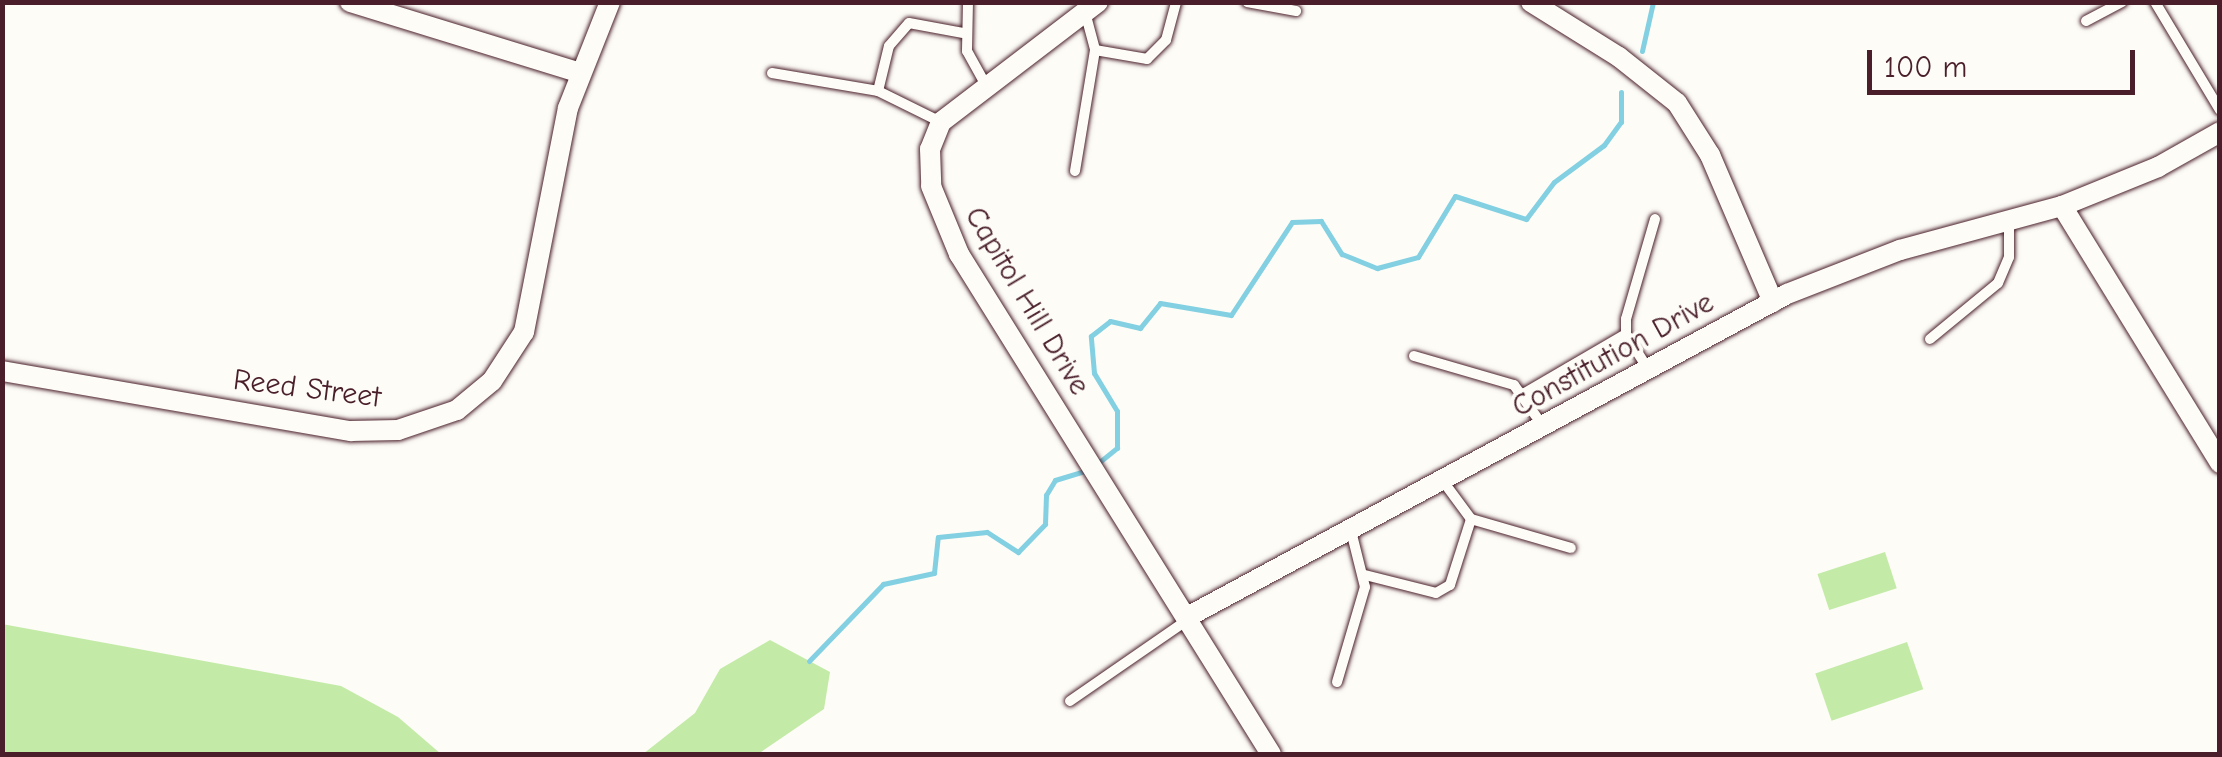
<!DOCTYPE html>
<style>
body{margin:0}
#map{position:relative;width:2222px;height:757px;overflow:hidden;background:#fdfcf7;font-family:"Comic Neue",sans-serif}
div>[style]{position:absolute}
[style*='--x']{left:calc(var(--x)*1px);top:calc(var(--y)*1px);width:calc(var(--w)*1px);rotate:calc(var(--a)*1deg)}
.green>*{inset:0;background:#c3eba7;transform-origin:0 0}
.stream>*{height:5px;margin:-2.5px;padding:0 2.5px;transform-origin:2.5px;border-radius:2.5px;background:#82d0e1}
.roads{filter:drop-shadow(0 0 2px #4a1f2b) drop-shadow(0 0 2px #4a1f2b)}
.service>*{height:10px;margin:-5px;padding:0 5px;transform-origin:5px;border-radius:5px;background:#fdfcf7}
.minor>*{height:20px;margin:-10px;padding:0 10px;transform-origin:10px;border-radius:10px;background:#fdfcf7}
span{translate:-50% -50%;white-space:nowrap;text-align:center;line-height:1.15;-webkit-text-stroke:8px #fdfcf7;paint-order:stroke}
.street-label{font-size:30px;color:#4a1f2b}
.frame{position:absolute;inset:0;border:5px solid #4a1f2b;pointer-events:none}
.scale{position:absolute;left:1867px;top:50px;width:268px;height:45px;box-sizing:border-box;border:5px solid #4a1f2b;border-top:0;padding-left:12px;font-size:30px;line-height:35px;white-space:nowrap;color:#4a1f2b;-webkit-text-stroke:8px #fdfcf7;paint-order:stroke}
</style>
<div id="map">
<div class="green">
<div style="left:1885px;top:552px;width:38px;height:71px;rotate:72deg"></div>
<div style="clip-path:polygon(2px 624px,341px 686px,398px 717px,441px 754px,3px 754px)"></div>
<div style="clip-path:polygon(770px 640px,830px 672px,824px 709px,758px 754px,643px 754px,695px 713px,720px 669px)"></div>
<div style="left:1907px;top:642px;width:50px;height:97px;rotate:71deg"></div>
</div>
<div class="stream">
<div style="--x:1642;--y:51;--w:50;--a:-77.3"></div>
<div style="--x:1097;--y:464;--w:26;--a:-39"></div>
<div style="--x:1117;--y:448;--w:37;--a:-90"></div>
<div style="--x:1117;--y:411;--w:44;--a:-121.2"></div>
<div style="--x:1094;--y:373;--w:37;--a:-95"></div>
<div style="--x:1091;--y:336;--w:24;--a:-38"></div>
<div style="--x:1110;--y:321;--w:31;--a:13"></div>
<div style="--x:1140;--y:328;--w:32;--a:-51"></div>
<div style="--x:1160;--y:303;--w:72;--a:9.6"></div>
<div style="--x:1231;--y:315;--w:111;--a:-56.7"></div>
<div style="--x:1292;--y:222;--w:29;--a:-2"></div>
<div style="--x:1321;--y:221;--w:39;--a:58"></div>
<div style="--x:1342;--y:254;--w:38;--a:22"></div>
<div style="--x:1377;--y:268;--w:42;--a:-15"></div>
<div style="--x:1418;--y:257;--w:71;--a:-58.8"></div>
<div style="--x:1455;--y:196;--w:75;--a:17.9"></div>
<div style="--x:1526;--y:219;--w:46;--a:-52.9"></div>
<div style="--x:1554;--y:182;--w:62;--a:-36.5"></div>
<div style="--x:1604;--y:145;--w:29;--a:-54"></div>
<div style="--x:1621;--y:122;--w:30;--a:-90"></div>
<div style="--x:809;--y:661;--w:107;--a:-46.1"></div>
<div style="--x:883;--y:584;--w:52;--a:-12.2"></div>
<div style="--x:934;--y:573;--w:36;--a:-84"></div>
<div style="--x:938;--y:537;--w:49;--a:-5.8"></div>
<div style="--x:987;--y:532;--w:37;--a:33"></div>
<div style="--x:1018;--y:552;--w:39;--a:-46"></div>
<div style="--x:1045;--y:524;--w:29;--a:-88"></div>
<div style="--x:1046;--y:495;--w:17;--a:-59"></div>
<div style="--x:1055;--y:480;--w:34;--a:-17"></div>
</div>
<div class="roads">
<div class="service">
<div style="--x:968;--y:2;--w:49;--a:91.2"></div>
<div style="--x:967;--y:51;--w:38;--a:61"></div>
<div style="--x:1247;--y:2;--w:50;--a:10.4"></div>
<div style="--x:2155;--y:2;--w:126;--a:59"></div>
<div style="--x:1085;--y:12;--w:39;--a:75"></div>
<div style="--x:1095;--y:50;--w:53;--a:9.8"></div>
<div style="--x:1147;--y:59;--w:27;--a:-45"></div>
<div style="--x:1166;--y:40;--w:39;--a:-75"></div>
<div style="--x:2086;--y:21;--w:41;--a:-27.8"></div>
<div style="--x:772;--y:73;--w:108;--a:9.6"></div>
<div style="--x:878;--y:91;--w:70;--a:26.2"></div>
<div style="--x:878;--y:91;--w:46;--a:-76.3"></div>
<div style="--x:889;--y:46;--w:30;--a:-49"></div>
<div style="--x:909;--y:23;--w:55;--a:10.5"></div>
<div style="--x:1075;--y:171;--w:123;--a:-80.6"></div>
<div style="--x:1930;--y:339;--w:88;--a:-39.5"></div>
<div style="--x:1998;--y:283;--w:28;--a:-67"></div>
<div style="--x:2009;--y:257;--w:36;--a:-90"></div>
<div style="--x:1414;--y:356;--w:104;--a:16.2"></div>
<div style="--x:1514;--y:385;--w:50;--a:54.7"></div>
<div style="--x:1648;--y:369;--w:41;--a:-122.2"></div>
<div style="--x:1626;--y:334;--w:15;--a:-90"></div>
<div style="--x:1626;--y:319;--w:104;--a:-73.8"></div>
<div style="--x:1523;--y:394;--w:119;--a:-30.2"></div>
<div style="--x:1471;--y:519;--w:104;--a:16.2"></div>
<div style="--x:1365;--y:575;--w:73;--a:14.2"></div>
<div style="--x:1436;--y:593;--w:16;--a:-30"></div>
<div style="--x:1450;--y:585;--w:69;--a:-72.3"></div>
<div style="--x:1471;--y:519;--w:47;--a:-126.4"></div>
<div style="--x:1337;--y:682;--w:99;--a:-73.6"></div>
<div style="--x:1365;--y:587;--w:58;--a:-104"></div>
<div style="--x:1070;--y:701;--w:141;--a:-34.6"></div>
</div>
<div class="minor">
<div style="--x:350;--y:2;--w:239;--a:17.1"></div>
<div style="--x:1098;--y:2;--w:198;--a:142.6"></div>
<div style="--x:941;--y:122;--w:29;--a:112"></div>
<div style="--x:930;--y:149;--w:37;--a:88"></div>
<div style="--x:931;--y:186;--w:74;--a:67.6"></div>
<div style="--x:959;--y:254;--w:589;--a:58.04"></div>
<div style="--x:1531;--y:2;--w:104;--a:32"></div>
<div style="--x:1619;--y:57;--w:74;--a:38.4"></div>
<div style="--x:1677;--y:103;--w:62;--a:57.6"></div>
<div style="--x:1710;--y:155;--w:160;--a:66.8"></div>
<div style="--x:2062;--y:206;--w:302;--a:58.4"></div>
<div style="--x:2;--y:371;--w:354;--a:9.8"></div>
<div style="--x:351;--y:431;--w:47;--a:-1.2"></div>
<div style="--x:398;--y:430;--w:62;--a:-18.7"></div>
<div style="--x:457;--y:410;--w:45;--a:-39.6"></div>
<div style="--x:492;--y:381;--w:59;--a:-56.9"></div>
<div style="--x:524;--y:332;--w:228;--a:-78.9"></div>
<div style="--x:568;--y:108;--w:114;--a:-68.4"></div>
<div style="--x:1189;--y:616;--w:679;--a:-28.3"></div>
<div style="--x:1787;--y:294;--w:121;--a:-21.3"></div>
<div style="--x:1900;--y:250;--w:168;--a:-15.2"></div>
<div style="--x:2062;--y:206;--w:104;--a:-22.1"></div>
<div style="--x:2158;--y:167;--w:71;--a:-29.4"></div>
</div>
</div>
<div class="street-label">
<span style="left:1027px;top:301px;rotate:59deg">Capitol Hill Drive</span>
<span style="left:1613px;top:355px;rotate:-29deg">Constitution Drive</span>
<span style="left:307px;top:389px;rotate:7deg">Reed Street</span>
</div>
<div class="frame"></div>
<div class="scale">100 m</div>
</div>
